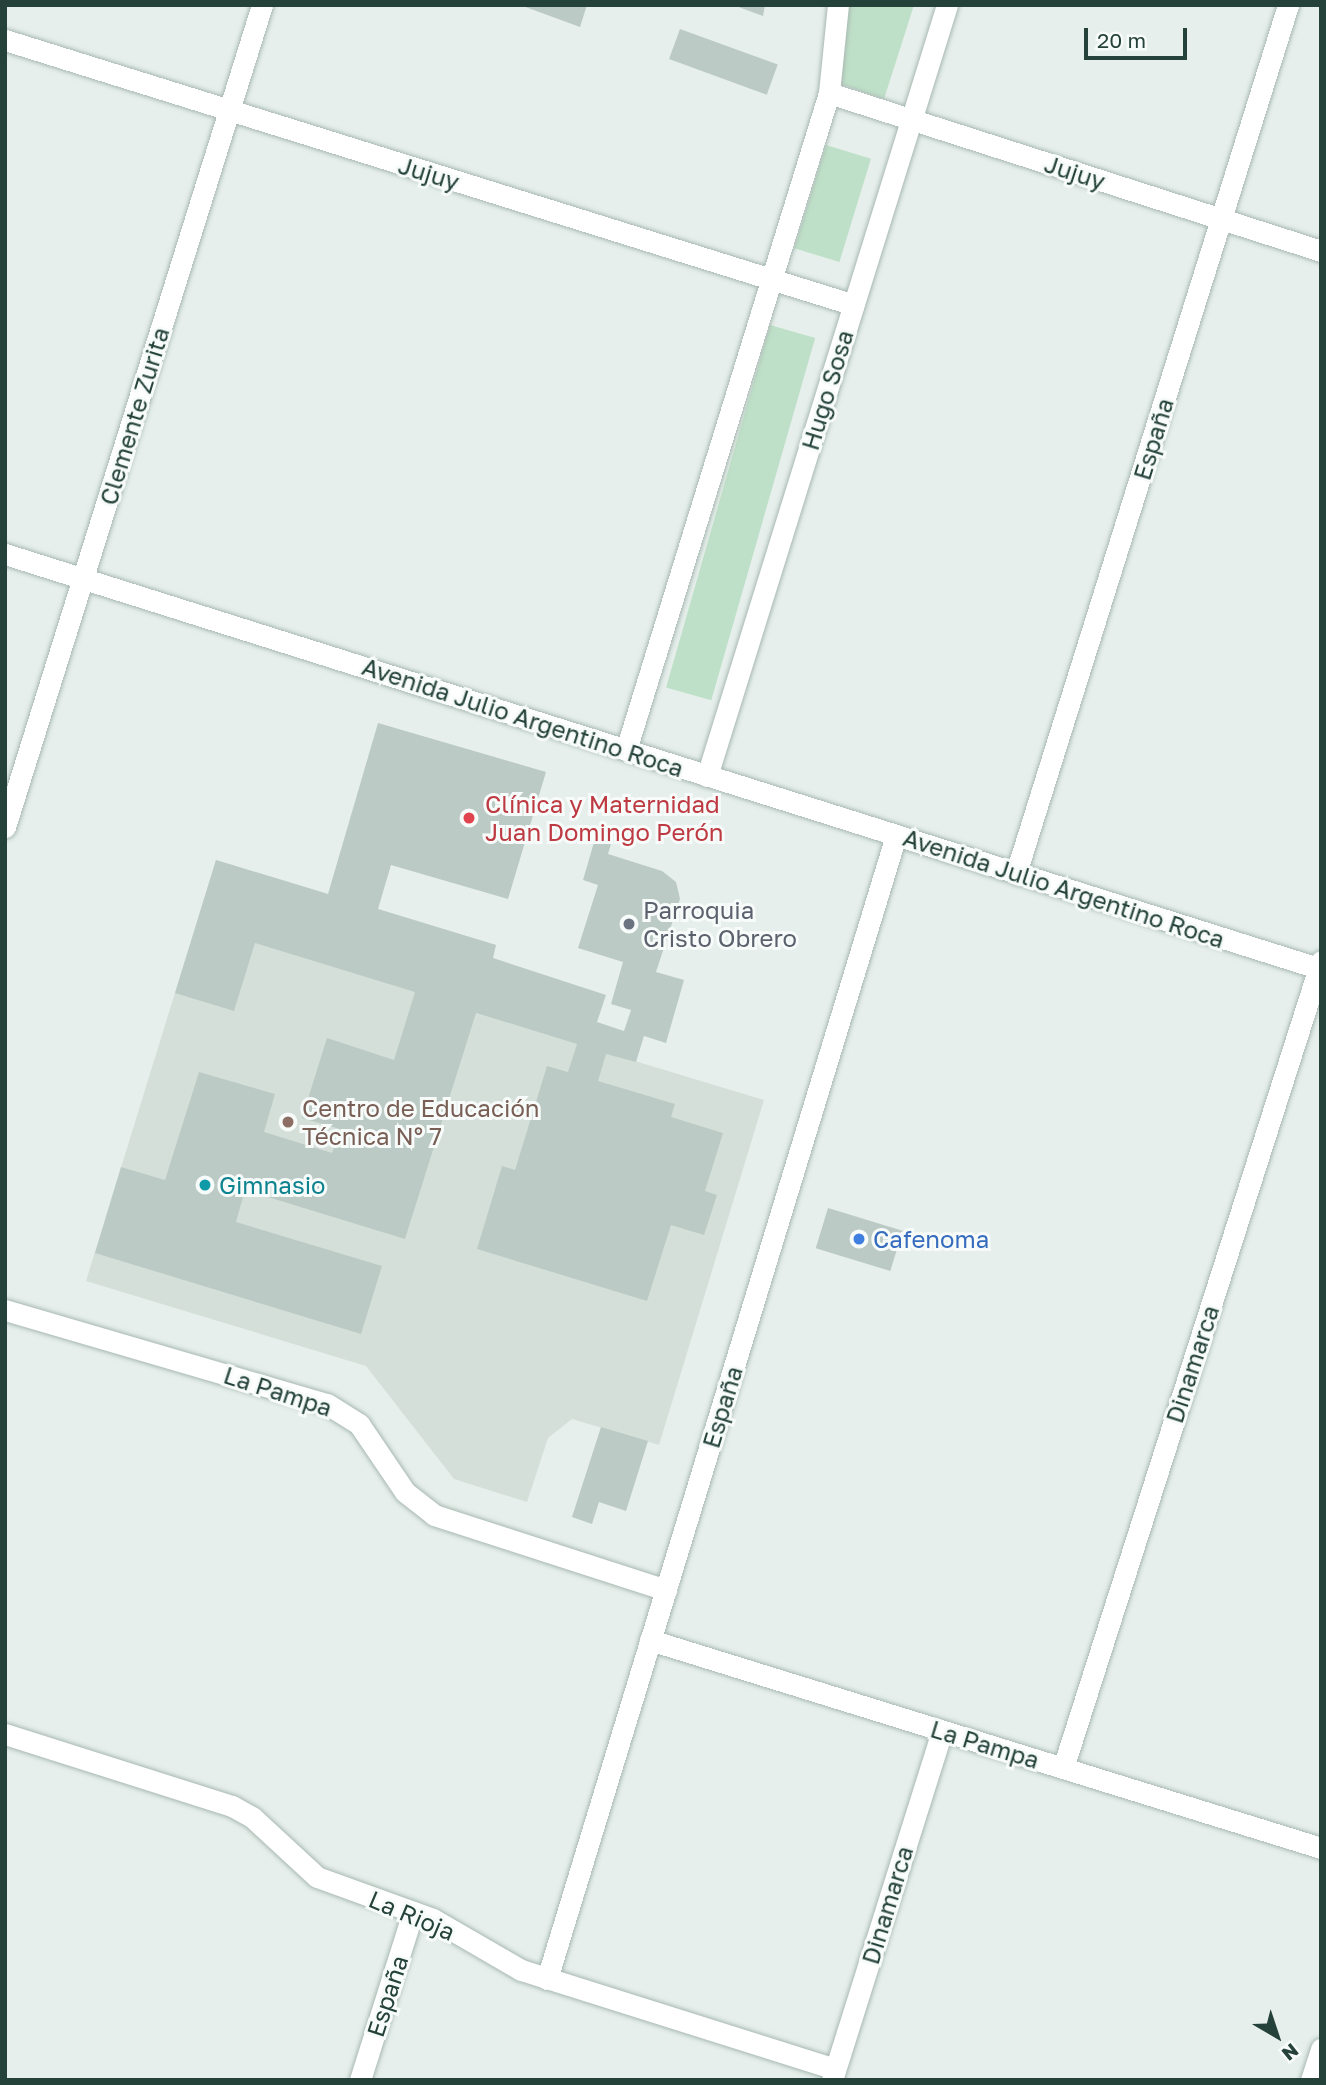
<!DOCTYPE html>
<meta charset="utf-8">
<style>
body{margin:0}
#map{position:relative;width:1326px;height:2085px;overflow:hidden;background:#e6efeb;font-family:"Golos Text",sans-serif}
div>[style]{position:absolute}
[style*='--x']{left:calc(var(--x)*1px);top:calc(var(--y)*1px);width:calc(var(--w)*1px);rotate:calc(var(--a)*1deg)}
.built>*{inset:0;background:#d4dfda}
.green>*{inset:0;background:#bfe0c8;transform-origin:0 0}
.building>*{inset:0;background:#bbcac4;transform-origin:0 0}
.roads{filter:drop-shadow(0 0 2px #a8b8b2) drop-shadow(0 0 2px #a8b8b2)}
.minor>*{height:21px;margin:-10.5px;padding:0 10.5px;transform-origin:10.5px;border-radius:10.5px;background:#fff}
.dots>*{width:19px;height:19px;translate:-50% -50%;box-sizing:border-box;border:4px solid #f7fbf9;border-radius:50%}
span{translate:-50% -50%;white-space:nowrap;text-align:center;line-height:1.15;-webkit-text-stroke:6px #f7fbf9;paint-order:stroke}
.street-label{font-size:24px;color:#24423a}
.health-label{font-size:24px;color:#be3a42}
.left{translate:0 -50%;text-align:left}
.worship-label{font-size:24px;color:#5b616d}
.education-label{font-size:24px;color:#785e54}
.culture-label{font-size:24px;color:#0d838f}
.shop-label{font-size:24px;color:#366cbe}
.frame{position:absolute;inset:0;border:7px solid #24423a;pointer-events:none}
.north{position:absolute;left:1242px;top:2001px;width:70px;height:70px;-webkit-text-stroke:5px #f7fbf9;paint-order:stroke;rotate:141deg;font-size:19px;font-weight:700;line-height:28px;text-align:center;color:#24423a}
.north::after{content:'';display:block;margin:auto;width:24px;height:32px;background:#24423a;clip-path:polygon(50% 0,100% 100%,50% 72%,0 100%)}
.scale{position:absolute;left:1084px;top:28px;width:103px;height:32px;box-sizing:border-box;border:4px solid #24423a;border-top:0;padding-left:9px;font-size:21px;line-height:24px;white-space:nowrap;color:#24423a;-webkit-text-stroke:5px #f7fbf9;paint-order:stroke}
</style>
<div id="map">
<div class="built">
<div style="clip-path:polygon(216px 860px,496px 945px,476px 1013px,764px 1100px,659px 1445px,572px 1419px,548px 1438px,527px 1502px,454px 1479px,366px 1366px,86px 1281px)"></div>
</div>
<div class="green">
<div style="clip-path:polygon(849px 5px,914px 5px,884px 99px,840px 84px)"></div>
<div style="left:826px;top:145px;width:47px;height:108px;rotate:17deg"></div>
<div style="left:770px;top:325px;width:47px;height:377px;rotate:16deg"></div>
</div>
<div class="building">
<div style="clip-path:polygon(520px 5px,587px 5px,580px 27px)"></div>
<div style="clip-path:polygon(733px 5px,765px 5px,763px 16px)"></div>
<div style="left:680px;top:29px;width:104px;height:32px;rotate:20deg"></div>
<div style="clip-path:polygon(378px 723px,546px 772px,508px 899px,391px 865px,378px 909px,496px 945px,493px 958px,606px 995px,597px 1022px,624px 1031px,631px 1010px,611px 1004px,623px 962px,578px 948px,598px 885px,583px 880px,597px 832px,613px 837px,608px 854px,662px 871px,676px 882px,680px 899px,656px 972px,684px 980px,666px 1043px,644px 1036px,636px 1062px,606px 1054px,598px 1081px,675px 1104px,671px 1117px,723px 1133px,705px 1191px,717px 1195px,704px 1235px,671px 1225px,647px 1301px,477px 1249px,502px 1166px,515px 1170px,547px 1066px,568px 1072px,577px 1044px,476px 1013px,405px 1239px,245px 1190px,236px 1222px,382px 1266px,361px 1334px,95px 1253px,121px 1167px,165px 1180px,199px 1072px,275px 1094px,264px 1132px,332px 1153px,340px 1129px,302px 1118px,327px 1038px,394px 1060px,415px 992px,255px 943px,234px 1011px,175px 993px,216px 860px,328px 894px)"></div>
<div style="left:828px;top:1208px;width:78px;height:42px;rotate:17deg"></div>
<div style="clip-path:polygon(601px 1427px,648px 1441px,626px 1511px,599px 1502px,592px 1524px,572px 1517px)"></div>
</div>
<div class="roads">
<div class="minor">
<div style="--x:5;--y:40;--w:889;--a:17.33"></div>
<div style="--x:829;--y:93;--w:517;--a:17.8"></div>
<div style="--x:5;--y:554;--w:1380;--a:17.5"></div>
<div style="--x:626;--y:750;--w:688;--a:-72.83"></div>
<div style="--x:829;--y:93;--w:88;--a:-84.2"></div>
<div style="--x:707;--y:776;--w:807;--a:-72.71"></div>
<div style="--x:5;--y:827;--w:861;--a:-72.64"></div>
<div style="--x:1016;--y:873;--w:910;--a:-72.6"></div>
<div style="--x:5;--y:1310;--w:335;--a:16.3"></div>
<div style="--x:327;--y:1404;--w:38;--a:32"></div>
<div style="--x:359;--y:1424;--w:82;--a:55.9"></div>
<div style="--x:405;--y:1492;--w:37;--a:38"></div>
<div style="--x:434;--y:1515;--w:244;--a:17.9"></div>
<div style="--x:650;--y:1640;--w:702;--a:17.22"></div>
<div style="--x:5;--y:1734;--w:238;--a:17.6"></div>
<div style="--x:232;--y:1806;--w:23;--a:29"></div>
<div style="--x:252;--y:1817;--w:88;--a:42.7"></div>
<div style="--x:317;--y:1877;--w:123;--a:19.9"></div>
<div style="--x:433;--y:1919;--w:102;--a:30.1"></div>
<div style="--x:521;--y:1970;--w:329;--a:17.5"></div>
<div style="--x:1063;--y:1768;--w:847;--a:-72.27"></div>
<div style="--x:547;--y:1979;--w:1196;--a:-73.03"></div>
<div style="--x:360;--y:2080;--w:176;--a:-72.5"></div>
<div style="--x:832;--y:2080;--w:366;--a:-72.5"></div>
<div style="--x:1311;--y:2080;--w:33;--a:-72"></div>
</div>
</div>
<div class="dots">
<div style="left:469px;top:818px;background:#e0444e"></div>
<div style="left:629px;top:924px;background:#6b7280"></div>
<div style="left:288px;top:1122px;background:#8d6e63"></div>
<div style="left:205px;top:1185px;background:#0f9aa8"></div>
<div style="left:859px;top:1239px;background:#3f7fe0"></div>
</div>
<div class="street-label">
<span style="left:1075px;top:172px;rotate:18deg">Jujuy</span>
<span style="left:429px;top:173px;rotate:17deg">Jujuy</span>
<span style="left:827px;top:390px;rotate:-73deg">Hugo Sosa</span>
<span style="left:134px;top:416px;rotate:-73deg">Clemente Zurita</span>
<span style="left:1153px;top:439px;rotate:-73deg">España</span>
<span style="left:523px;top:717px;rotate:18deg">Avenida Julio Argentino Roca</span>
<span style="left:1064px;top:888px;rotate:18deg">Avenida Julio Argentino Roca</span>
<span style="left:1192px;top:1364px;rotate:-72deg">Dinamarca</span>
<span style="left:278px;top:1391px;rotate:18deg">La Pampa</span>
<span style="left:722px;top:1407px;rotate:-73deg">España</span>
<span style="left:985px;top:1744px;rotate:17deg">La Pampa</span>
<span style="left:887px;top:1905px;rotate:-73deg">Dinamarca</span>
<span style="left:412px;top:1915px;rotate:23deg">La Rioja</span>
<span style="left:387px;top:1996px;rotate:-72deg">España</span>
</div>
<div class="health-label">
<span class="left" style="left:485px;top:818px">Clínica y Maternidad<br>Juan Domingo Perón</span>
</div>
<div class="worship-label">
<span class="left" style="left:643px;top:924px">Parroquia<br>Cristo Obrero</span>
</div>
<div class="education-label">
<span class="left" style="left:302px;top:1122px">Centro de Educación<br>Técnica N° 7</span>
</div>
<div class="culture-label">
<span class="left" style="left:219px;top:1185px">Gimnasio</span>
</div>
<div class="shop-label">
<span class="left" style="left:873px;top:1239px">Cafenoma</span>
</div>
<div class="frame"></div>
<div class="north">N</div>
<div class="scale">20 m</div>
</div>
